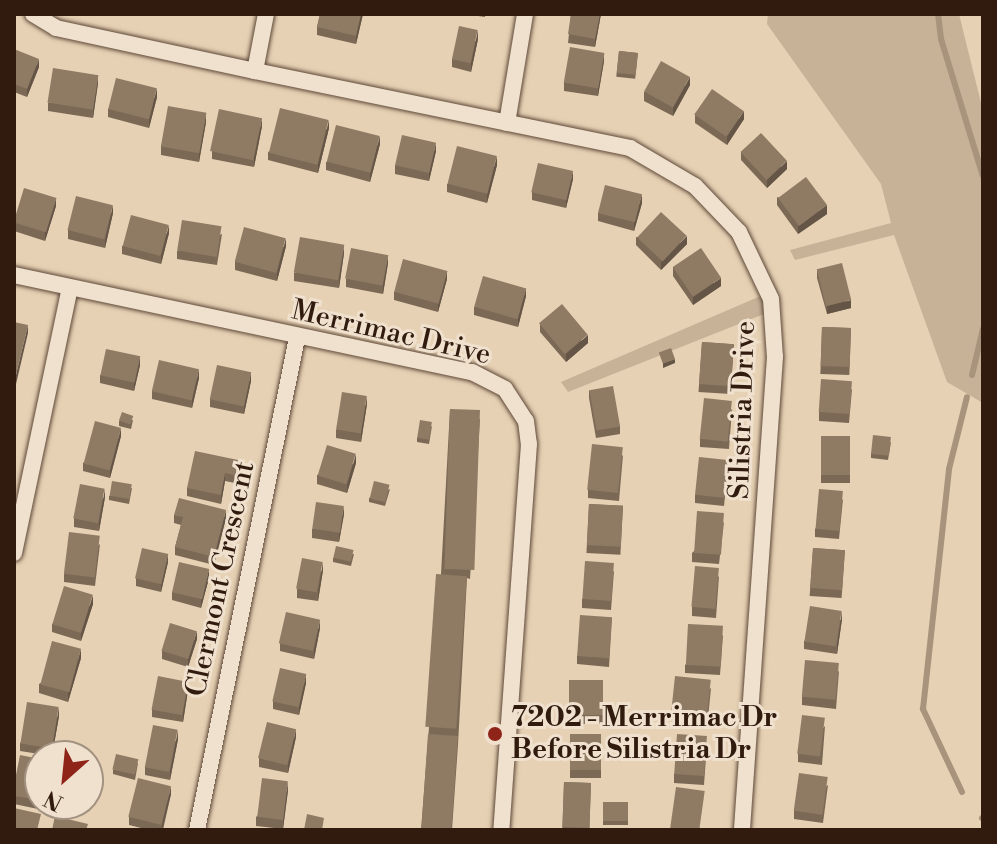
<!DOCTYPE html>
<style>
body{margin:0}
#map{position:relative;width:997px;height:844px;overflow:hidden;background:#e6d1b4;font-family:"Libre Bodoni",serif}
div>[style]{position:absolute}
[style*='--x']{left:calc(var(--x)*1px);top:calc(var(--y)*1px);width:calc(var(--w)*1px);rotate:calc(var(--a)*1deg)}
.green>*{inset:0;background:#c7b298}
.stream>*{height:6px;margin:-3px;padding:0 3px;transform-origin:3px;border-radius:3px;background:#a8937c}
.roads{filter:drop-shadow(0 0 2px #5e4838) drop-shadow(0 0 2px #5e4838)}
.street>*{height:16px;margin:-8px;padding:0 8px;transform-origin:8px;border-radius:8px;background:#efe1ce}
.wall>*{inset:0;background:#7b6956;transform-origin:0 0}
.shaded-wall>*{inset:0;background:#645546}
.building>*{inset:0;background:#8f7a64;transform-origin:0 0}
.dots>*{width:22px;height:22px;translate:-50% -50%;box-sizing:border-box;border:4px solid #efe1ce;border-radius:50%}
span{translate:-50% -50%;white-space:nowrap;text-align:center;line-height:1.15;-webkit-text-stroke:6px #efe1ce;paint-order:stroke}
.street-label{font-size:28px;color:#311b0e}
.poi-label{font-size:28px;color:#311b0e;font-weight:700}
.left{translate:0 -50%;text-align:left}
.frame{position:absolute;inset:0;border:16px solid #311b0e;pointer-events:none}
.north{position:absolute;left:24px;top:740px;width:80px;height:80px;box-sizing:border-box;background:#efe1ce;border:2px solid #a39281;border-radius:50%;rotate:207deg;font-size:22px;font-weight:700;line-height:32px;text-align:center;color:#311b0e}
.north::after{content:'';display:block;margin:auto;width:28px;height:36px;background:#8f2418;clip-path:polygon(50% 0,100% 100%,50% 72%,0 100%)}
</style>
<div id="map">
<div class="green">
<div style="clip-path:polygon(768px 14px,959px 14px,983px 111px,983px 403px,947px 382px,894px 235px,795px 260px,790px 250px,891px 223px,881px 184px,767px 24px)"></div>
<div style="clip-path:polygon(765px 294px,769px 312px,568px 392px,561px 382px)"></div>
</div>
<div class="stream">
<div style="--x:938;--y:14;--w:25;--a:83"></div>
<div style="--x:941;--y:39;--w:143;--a:73"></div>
<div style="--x:972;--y:375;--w:47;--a:-76.6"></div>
<div style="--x:962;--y:792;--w:92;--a:-115.2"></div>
<div style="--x:923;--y:709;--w:241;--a:-83.8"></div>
<div style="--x:949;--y:469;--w:74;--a:-76"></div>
<div style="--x:982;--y:818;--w:1;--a:45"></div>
</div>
<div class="roads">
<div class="street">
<div style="--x:33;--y:14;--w:27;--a:31"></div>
<div style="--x:56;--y:28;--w:204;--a:12.2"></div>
<div style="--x:255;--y:71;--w:58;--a:-79.1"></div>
<div style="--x:255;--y:71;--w:383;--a:11.6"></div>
<div style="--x:630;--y:148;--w:75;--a:30.3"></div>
<div style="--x:695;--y:186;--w:64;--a:46.3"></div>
<div style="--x:739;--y:232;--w:74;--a:64.5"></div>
<div style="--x:771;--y:299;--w:58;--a:86.1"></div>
<div style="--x:775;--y:357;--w:474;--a:94"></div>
<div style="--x:507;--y:123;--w:110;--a:-80.6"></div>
<div style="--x:14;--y:275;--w:468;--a:12"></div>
<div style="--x:472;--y:372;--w:37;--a:27"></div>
<div style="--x:505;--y:389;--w:38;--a:57"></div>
<div style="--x:526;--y:421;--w:23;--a:83"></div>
<div style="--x:529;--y:444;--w:387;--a:94.1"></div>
<div style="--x:14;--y:553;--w:271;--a:-78.1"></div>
<div style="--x:197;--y:830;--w:502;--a:-78.51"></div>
</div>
</div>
<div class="wall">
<div style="clip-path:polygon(320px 14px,363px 14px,356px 44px,317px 35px,317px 27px)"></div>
<div style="clip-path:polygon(464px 14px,485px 14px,485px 17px)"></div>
<div style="clip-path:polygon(571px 14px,601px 14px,595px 47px,568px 43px)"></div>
<div style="clip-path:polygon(478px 39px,471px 72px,452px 67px,452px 59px)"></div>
<div style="clip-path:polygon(14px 49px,39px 67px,27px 97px,14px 92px)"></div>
<div style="left:619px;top:51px;width:19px;height:26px;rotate:6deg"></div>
<div style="clip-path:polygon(604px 61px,598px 96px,564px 91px,564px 82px)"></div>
<div style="clip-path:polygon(98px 83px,93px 118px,48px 111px,48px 103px)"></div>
<div style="clip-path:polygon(690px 85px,673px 116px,644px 101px,644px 92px)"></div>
<div style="clip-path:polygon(157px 97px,149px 128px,108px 117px,108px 109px)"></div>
<div style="clip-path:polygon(695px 115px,744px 119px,727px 145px,695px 123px)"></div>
<div style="clip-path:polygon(206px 122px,199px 162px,161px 155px,161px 146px)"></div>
<div style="clip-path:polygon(262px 126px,254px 167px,212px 159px,212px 151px)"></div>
<div style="clip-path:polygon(329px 128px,318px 173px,268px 160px,268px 152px)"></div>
<div style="clip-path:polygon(380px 144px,370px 182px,326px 170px,326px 162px)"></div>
<div style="clip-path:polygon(436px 151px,429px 181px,395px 174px,395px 165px)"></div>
<div style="clip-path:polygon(741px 152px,787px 169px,767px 188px,741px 160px)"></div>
<div style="clip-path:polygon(497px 165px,487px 203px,447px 192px,447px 184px)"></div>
<div style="clip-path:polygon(573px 179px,566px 208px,532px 200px,532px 192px)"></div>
<div style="clip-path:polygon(777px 197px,827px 214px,798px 234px,777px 205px)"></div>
<div style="clip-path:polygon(642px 203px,634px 231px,598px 221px,598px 213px)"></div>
<div style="clip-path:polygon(56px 206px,45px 241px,14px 231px,14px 222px)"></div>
<div style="clip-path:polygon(113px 213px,105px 248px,68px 239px,68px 230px)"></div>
<div style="clip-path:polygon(169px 233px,161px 264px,122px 254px,122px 246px)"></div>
<div style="clip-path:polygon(222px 234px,217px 265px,177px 259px,177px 251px)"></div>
<div style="clip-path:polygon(636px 237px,687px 244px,661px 270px,636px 245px)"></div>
<div style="clip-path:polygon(286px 246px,277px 281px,235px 270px,235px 262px)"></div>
<div style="clip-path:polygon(344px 253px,339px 288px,294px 281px,294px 273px)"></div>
<div style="clip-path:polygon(388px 263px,383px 294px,346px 287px,346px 279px)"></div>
<div style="clip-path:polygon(673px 267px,721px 286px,693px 305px,673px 276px)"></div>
<div style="clip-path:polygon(817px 270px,851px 308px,827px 314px,817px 278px)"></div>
<div style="clip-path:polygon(447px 279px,438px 312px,394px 300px,394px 292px)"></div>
<div style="clip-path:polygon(526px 296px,518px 327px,474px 315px,474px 307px)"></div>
<div style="clip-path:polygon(540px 324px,588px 343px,566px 362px,540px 332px)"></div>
<div style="left:822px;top:327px;width:29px;height:47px;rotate:2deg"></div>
<div style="left:702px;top:342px;width:32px;height:50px;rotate:4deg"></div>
<div style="clip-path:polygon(140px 365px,134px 391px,100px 383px,100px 375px)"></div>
<div style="clip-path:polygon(199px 378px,192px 408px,152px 399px,152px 391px)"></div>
<div style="clip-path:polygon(251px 381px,244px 414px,210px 407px,210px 399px)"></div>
<div style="clip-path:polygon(852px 389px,849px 423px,819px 421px,819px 412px)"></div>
<div style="clip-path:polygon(589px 390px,620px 426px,620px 434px,596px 438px,589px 398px)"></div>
<div style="clip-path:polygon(367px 404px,361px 442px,336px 438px,336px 430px)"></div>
<div style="clip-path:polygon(450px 409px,480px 419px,470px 579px,467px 578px,458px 745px,452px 830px,421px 830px,441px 574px)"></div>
<div style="clip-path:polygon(732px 409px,729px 449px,700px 447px,700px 439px)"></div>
<div style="clip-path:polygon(133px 420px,131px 429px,119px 426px,119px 421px)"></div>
<div style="clip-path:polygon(432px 426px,429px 444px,417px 442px,417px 438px)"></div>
<div style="clip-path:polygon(121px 436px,110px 478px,83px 471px,83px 463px)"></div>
<div style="left:821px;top:436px;width:29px;height:47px"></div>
<div style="clip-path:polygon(891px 442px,888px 460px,871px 458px,871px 454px)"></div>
<div style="clip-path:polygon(623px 455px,619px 501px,588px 498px,588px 490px)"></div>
<div style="clip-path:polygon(356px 463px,347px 493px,317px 484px,317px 475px)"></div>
<div style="clip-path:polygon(238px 468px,235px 483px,225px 481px,221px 504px,187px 496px,187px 488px)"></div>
<div style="clip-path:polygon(728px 468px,724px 506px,695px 503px,695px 495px)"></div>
<div style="clip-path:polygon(132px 488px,129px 504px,109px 500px,109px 496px)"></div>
<div style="clip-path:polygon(390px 489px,385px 506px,369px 502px,369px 498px)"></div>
<div style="clip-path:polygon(105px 497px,99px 531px,74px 527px,74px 518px)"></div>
<div style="clip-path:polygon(843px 499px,839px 539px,815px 537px,815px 529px)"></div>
<div style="left:589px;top:504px;width:34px;height:49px;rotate:3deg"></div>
<div style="clip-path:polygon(344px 514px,339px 542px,312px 538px,312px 529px)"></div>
<div style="clip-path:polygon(174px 515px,226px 518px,214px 565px,175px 555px,175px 547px,181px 525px,174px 523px)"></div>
<div style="clip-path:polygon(724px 522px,719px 564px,692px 562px,692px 553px)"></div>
<div style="clip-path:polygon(100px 544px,95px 586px,64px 582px,64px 574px)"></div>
<div style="left:813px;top:548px;width:32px;height:48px;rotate:4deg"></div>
<div style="clip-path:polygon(354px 554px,351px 566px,333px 562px,333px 558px)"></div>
<div style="clip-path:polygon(168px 562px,161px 592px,136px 586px,136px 578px)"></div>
<div style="clip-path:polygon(323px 570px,318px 601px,297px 598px,297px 589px)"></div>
<div style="clip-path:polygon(614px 571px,611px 610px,582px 608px,582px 599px)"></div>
<div style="clip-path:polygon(719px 576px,716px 618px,692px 616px,692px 607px)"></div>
<div style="clip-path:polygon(209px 578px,201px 608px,172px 600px,172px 592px)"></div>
<div style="clip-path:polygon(93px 604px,81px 641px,52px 632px,52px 624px)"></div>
<div style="clip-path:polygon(612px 617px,609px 667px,577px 664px,577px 656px)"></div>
<div style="clip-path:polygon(842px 619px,837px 654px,804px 649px,804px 641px)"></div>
<div style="clip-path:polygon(320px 628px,314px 659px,280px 651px,280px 643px)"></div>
<div style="clip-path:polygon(723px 635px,720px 675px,685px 673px,685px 665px)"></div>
<div style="clip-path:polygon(197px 639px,188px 667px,162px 659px,162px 651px)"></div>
<div style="clip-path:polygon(81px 658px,68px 702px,39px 693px,39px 684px)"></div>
<div style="clip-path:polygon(839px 671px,836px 709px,802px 705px,802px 697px)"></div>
<div style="left:569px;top:680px;width:34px;height:44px"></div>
<div style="clip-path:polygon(306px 683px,299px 715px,273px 709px,273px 701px)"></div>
<div style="clip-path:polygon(711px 688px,707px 729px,672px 726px,672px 718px)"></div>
<div style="clip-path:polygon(188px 690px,183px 722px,152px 717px,152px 709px)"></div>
<div style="clip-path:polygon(59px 716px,52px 756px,20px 751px,20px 743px)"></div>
<div style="clip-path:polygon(825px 726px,822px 765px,798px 762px,798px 754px)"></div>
<div style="left:570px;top:734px;width:31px;height:44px"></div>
<div style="clip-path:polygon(296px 737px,288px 773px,259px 767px,259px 758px)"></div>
<div style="clip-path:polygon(178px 739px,170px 780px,145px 775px,145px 767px)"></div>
<div style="clip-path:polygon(707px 744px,704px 785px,674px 783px,674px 774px)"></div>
<div style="clip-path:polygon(40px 759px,40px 800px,38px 809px,14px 804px,14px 785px)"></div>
<div style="clip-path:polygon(138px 763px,135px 780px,113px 774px,113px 770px)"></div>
<div style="left:564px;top:782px;width:27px;height:48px;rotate:2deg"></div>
<div style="clip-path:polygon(828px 785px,823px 823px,794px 819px,794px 811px)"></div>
<div style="clip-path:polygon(288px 790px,283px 829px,256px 826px,256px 817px)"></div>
<div style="clip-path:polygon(171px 794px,163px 830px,149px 830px,129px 825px,129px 817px)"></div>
<div style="left:603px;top:802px;width:25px;height:23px"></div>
</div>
<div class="shaded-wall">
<div style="clip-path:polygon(361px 14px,363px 14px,356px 44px,356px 36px)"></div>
<div style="clip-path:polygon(600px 14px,601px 14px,595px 47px,595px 39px)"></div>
<div style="clip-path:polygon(478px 30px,478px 39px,471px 72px,471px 64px)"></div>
<div style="clip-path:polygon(604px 53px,604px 61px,598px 96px,598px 88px)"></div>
<div style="clip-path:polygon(39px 59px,39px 67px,27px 97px,27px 89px)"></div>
<div style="clip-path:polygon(98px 75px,98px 83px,93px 118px,93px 110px)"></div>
<div style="clip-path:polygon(690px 77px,690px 85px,673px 116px,673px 108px)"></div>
<div style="clip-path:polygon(157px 88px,157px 97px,149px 128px,149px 120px)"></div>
<div style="clip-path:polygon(744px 111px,744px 119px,727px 145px,727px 137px)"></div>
<div style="clip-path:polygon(206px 113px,206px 122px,199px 162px,199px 153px)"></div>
<div style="clip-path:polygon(262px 118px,262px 126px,254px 167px,254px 159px)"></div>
<div style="clip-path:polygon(329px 120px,329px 128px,318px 173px,318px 164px)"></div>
<div style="clip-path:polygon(380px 136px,380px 144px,370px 182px,370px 173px)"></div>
<div style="clip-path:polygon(436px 143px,436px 151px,429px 181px,429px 173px)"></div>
<div style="clip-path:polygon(497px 156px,497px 165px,487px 203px,487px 195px)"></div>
<div style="clip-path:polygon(787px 161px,787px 169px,767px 188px,767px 180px)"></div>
<div style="clip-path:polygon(573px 171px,573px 179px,566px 208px,566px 200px)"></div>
<div style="clip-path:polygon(642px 194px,642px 203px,634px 231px,634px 223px)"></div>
<div style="clip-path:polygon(56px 198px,56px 206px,45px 241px,45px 232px)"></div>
<div style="clip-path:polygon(113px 205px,113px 213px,105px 248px,105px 240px)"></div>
<div style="clip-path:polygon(827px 205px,827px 214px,798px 234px,798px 226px)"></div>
<div style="clip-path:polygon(169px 225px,169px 233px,161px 264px,161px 256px)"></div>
<div style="clip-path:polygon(687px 236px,687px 244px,661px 270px,661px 262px)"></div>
<div style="clip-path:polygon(286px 238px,286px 246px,277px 281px,277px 273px)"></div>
<div style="clip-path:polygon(344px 245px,344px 253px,339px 288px,339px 280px)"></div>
<div style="clip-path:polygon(388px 255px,388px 263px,383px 294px,383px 286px)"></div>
<div style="clip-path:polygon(447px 271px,447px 279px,438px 312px,438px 304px)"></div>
<div style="clip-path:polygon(721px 278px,721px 286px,693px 305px,693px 297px)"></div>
<div style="clip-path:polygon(526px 288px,526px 296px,518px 327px,518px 319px)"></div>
<div style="clip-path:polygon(851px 300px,851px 308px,827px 314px,827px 306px)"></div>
<div style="clip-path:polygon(28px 325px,28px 333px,16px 384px,16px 375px)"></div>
<div style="clip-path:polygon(588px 335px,588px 343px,566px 362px,566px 354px)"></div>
<div style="clip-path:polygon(140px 356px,140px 365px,134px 391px,134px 383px)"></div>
<div style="clip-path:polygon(675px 359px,675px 363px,663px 368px,663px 363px)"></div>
<div style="clip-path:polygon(199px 369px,199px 378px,192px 408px,192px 400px)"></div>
<div style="clip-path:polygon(251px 372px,251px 381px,244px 414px,244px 406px)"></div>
<div style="clip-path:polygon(367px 396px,367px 404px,361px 442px,361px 434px)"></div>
<div style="clip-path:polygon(121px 428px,121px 436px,110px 478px,110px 470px)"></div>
<div style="clip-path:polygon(356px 454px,356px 463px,347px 493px,347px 485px)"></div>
<div style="clip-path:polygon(225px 473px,225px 481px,221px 504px,221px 495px)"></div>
<div style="clip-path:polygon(105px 489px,105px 497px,99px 531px,99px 523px)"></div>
<div style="clip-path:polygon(344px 506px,344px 514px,339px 542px,339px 534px)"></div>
<div style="clip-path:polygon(226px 510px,226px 518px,214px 565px,214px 557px)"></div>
<div style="clip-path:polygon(168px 554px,168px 562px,161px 592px,161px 584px)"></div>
<div style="clip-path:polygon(323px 562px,323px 570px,318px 601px,318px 593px)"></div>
<div style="clip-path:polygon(209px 569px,209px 578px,201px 608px,201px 600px)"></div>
<div style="clip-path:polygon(93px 595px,93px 604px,81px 641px,81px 633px)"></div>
<div style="clip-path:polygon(842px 611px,842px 619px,837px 654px,837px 646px)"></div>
<div style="clip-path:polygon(320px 620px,320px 628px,314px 659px,314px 651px)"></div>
<div style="clip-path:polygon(197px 631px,197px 639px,188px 667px,188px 659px)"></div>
<div style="clip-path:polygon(81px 649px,81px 658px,68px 702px,68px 693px)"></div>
<div style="clip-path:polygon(306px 674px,306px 683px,299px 715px,299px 706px)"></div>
<div style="clip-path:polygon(188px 682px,188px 690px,183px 722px,183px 714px)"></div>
<div style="clip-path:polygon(59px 707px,59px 716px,52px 756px,52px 748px)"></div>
<div style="clip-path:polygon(296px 729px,296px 737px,288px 773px,288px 765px)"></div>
<div style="clip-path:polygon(178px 730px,178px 739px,170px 780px,170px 772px)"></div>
<div style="clip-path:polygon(288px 781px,288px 790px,283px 829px,283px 821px)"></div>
<div style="clip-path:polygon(171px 786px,171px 794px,162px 830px,162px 825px)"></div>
</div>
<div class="building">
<div style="clip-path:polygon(320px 14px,361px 14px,356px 36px,317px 27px)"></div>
<div style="clip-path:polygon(571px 14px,600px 14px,595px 39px,568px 34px)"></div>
<div style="left:459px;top:26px;width:19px;height:34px;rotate:12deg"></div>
<div style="left:570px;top:47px;width:35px;height:36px;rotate:10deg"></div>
<div style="clip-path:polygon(14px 49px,39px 59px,27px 89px,14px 84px)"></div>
<div style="left:619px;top:51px;width:19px;height:22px;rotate:6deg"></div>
<div style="left:661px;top:61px;width:33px;height:35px;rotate:29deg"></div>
<div style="left:53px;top:68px;width:46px;height:35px;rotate:9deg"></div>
<div style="left:116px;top:78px;width:42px;height:32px;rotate:14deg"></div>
<div style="left:712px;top:89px;width:39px;height:31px;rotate:35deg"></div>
<div style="left:168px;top:106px;width:39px;height:41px;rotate:10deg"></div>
<div style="left:280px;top:108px;width:50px;height:46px;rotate:14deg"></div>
<div style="left:219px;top:109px;width:44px;height:43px;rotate:12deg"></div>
<div style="left:336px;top:125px;width:45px;height:38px;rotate:14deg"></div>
<div style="left:761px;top:133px;width:38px;height:28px;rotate:47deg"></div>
<div style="left:402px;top:135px;width:35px;height:31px;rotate:13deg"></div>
<div style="left:457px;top:146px;width:41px;height:39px;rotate:14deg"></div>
<div style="left:538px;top:163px;width:36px;height:30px;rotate:13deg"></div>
<div style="left:806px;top:177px;width:35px;height:35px;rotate:53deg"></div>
<div style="left:605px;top:185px;width:38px;height:29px;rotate:14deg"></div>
<div style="left:24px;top:188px;width:34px;height:36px;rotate:17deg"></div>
<div style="left:76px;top:196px;width:38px;height:35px;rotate:14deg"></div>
<div style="left:661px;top:212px;width:35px;height:35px;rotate:43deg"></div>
<div style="left:131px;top:215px;width:39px;height:32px;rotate:15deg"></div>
<div style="left:182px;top:220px;width:40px;height:31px;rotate:9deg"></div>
<div style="left:244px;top:227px;width:43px;height:36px;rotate:15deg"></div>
<div style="left:300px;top:237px;width:45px;height:36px;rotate:10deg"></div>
<div style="left:351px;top:248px;width:38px;height:31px;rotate:11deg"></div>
<div style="left:701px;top:248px;width:36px;height:34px;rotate:56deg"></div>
<div style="left:403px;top:259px;width:46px;height:34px;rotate:15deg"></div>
<div style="left:842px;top:263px;width:38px;height:26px;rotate:76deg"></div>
<div style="left:483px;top:276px;width:45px;height:32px;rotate:16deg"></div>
<div style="left:562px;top:304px;width:40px;height:30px;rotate:50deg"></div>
<div style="clip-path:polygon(14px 322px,28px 325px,16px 375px,14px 375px)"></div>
<div style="left:822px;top:327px;width:29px;height:39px;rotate:2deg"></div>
<div style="left:702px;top:342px;width:32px;height:42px;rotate:4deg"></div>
<div style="left:671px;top:348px;width:12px;height:13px;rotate:70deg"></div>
<div style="left:106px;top:349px;width:35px;height:27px;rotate:12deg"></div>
<div style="left:159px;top:360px;width:41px;height:32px;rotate:13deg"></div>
<div style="left:217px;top:365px;width:35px;height:35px;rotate:12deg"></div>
<div style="left:821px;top:379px;width:31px;height:33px;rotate:4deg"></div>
<div style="left:613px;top:386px;width:41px;height:24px;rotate:80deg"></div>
<div style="left:342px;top:392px;width:25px;height:38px;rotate:9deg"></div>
<div style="left:704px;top:398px;width:28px;height:41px;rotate:6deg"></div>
<div style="left:450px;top:409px;width:30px;height:160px;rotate:2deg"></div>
<div style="left:122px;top:412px;width:12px;height:9px;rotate:20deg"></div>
<div style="left:420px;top:420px;width:12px;height:18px;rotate:9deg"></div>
<div style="left:95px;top:421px;width:27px;height:44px;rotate:15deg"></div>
<div style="left:873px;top:435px;width:18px;height:19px;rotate:6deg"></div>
<div style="left:821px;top:436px;width:29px;height:39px"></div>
<div style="left:592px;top:444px;width:31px;height:46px;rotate:6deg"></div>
<div style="left:327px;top:445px;width:30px;height:32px;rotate:17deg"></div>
<div style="clip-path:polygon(195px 451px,238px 460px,235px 475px,225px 473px,221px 495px,187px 488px)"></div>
<div style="left:699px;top:457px;width:29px;height:38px;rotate:6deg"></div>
<div style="left:112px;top:481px;width:20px;height:15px;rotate:9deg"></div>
<div style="left:374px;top:481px;width:16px;height:18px;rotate:14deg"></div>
<div style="left:80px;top:484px;width:25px;height:35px;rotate:11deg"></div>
<div style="left:819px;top:489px;width:24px;height:40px;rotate:5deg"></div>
<div style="clip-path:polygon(179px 498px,226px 510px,214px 557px,175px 547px,183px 517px,174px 515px)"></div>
<div style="left:316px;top:502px;width:28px;height:27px;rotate:8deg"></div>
<div style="left:589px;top:504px;width:34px;height:41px;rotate:3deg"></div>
<div style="left:697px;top:511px;width:27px;height:42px;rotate:4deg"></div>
<div style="left:69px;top:532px;width:31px;height:42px;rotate:7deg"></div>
<div style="left:336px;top:546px;width:18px;height:12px;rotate:13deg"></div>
<div style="left:142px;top:548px;width:27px;height:31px;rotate:13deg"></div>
<div style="left:813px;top:548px;width:32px;height:40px;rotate:4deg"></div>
<div style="left:302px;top:558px;width:21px;height:31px;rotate:11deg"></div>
<div style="left:585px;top:561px;width:29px;height:38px;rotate:4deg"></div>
<div style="left:179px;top:562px;width:31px;height:31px;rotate:13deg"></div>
<div style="left:695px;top:566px;width:24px;height:41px;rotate:5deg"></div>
<div style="left:436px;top:574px;width:31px;height:153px;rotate:4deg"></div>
<div style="left:64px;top:586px;width:30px;height:40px;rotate:17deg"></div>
<div style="left:810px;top:606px;width:32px;height:36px;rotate:9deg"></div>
<div style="left:286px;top:612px;width:35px;height:32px;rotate:13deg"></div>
<div style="left:580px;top:615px;width:32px;height:41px;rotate:4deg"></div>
<div style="left:170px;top:623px;width:28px;height:29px;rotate:17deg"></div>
<div style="left:688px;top:624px;width:35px;height:41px;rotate:3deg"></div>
<div style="left:52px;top:641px;width:30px;height:45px;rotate:15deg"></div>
<div style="left:805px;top:660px;width:34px;height:37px;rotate:5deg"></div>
<div style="left:280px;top:668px;width:27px;height:34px;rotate:13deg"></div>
<div style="left:158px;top:676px;width:31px;height:34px;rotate:11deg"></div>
<div style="left:675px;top:676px;width:36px;height:42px;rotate:6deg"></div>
<div style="left:569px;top:680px;width:34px;height:35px"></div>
<div style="left:27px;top:702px;width:32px;height:42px;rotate:9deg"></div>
<div style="left:802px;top:715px;width:23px;height:39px;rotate:7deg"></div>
<div style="left:267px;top:722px;width:30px;height:37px;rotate:14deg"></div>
<div style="left:153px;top:725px;width:25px;height:43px;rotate:11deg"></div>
<div style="left:428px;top:734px;width:30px;height:96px;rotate:4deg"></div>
<div style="left:570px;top:734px;width:31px;height:36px"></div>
<div style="left:677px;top:734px;width:30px;height:40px;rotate:4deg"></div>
<div style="left:116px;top:754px;width:23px;height:16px;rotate:13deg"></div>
<div style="clip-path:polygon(20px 755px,40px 759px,40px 791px,38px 800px,14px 796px,14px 785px)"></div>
<div style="left:799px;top:773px;width:29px;height:38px;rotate:8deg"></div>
<div style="left:138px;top:778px;width:34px;height:40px;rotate:14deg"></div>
<div style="left:262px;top:778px;width:26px;height:39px;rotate:7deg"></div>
<div style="left:564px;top:782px;width:27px;height:45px;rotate:2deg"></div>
<div style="left:676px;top:787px;width:29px;height:42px;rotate:8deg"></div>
<div style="left:603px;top:802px;width:25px;height:19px"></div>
<div style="clip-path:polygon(14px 808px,41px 814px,37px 830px,14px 830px)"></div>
<div style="clip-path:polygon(307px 814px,324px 818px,322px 830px,304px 830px)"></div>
<div style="clip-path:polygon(55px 816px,88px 824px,86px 830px,52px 830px)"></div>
</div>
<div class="dots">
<div style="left:495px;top:734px;background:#8f2418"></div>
</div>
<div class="street-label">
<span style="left:391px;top:333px;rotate:13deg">Merrimac Drive</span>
<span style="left:743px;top:410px;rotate:-88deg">Silistria Drive</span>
<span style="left:221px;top:579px;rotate:-78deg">Clermont Crescent</span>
</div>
<div class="poi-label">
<span class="left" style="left:511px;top:734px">7202 - Merrimac Dr<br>Before Silistria Dr</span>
</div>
<div class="frame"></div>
<div class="north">N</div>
</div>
